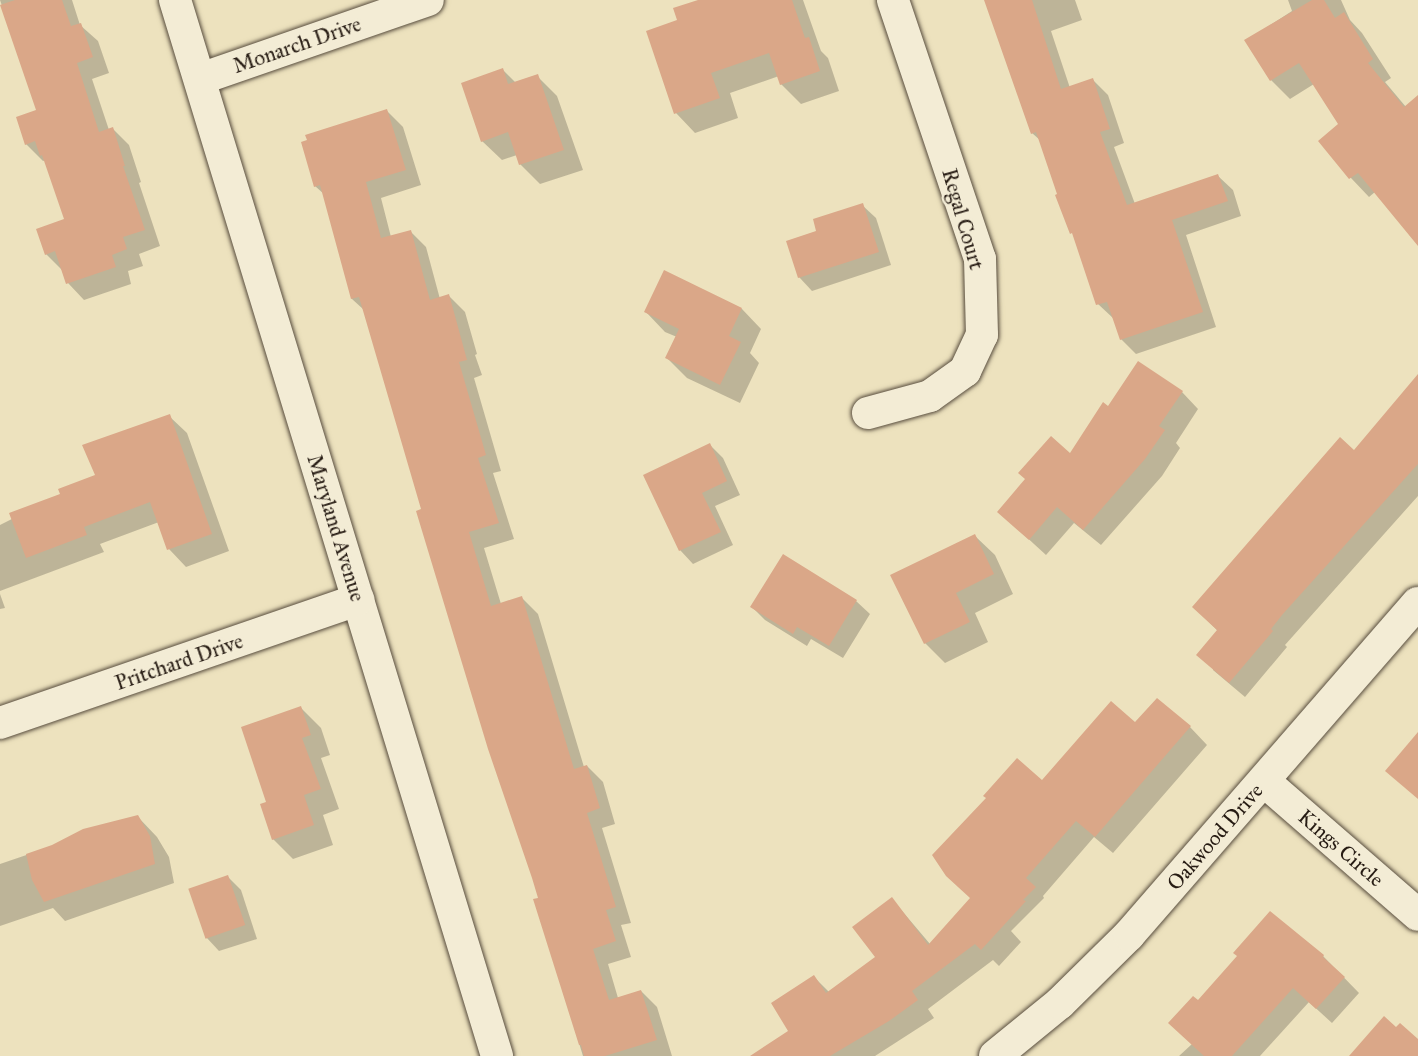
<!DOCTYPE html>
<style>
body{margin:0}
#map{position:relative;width:1418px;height:1056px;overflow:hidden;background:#ede2be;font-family:"IM FELL Great Primer",serif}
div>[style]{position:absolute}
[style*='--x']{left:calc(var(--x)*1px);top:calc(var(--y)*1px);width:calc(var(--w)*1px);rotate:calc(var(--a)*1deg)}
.shadow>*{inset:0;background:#0003}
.building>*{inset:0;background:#daa788;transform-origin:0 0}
.roads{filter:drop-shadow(0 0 2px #584d3e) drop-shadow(0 0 2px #584d3e)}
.street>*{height:32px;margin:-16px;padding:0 16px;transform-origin:16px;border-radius:16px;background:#f3ecd5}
span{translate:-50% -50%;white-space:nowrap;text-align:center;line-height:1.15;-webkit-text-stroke:5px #f3ecd5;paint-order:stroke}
.street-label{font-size:21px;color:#261b13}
</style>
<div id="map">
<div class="shadow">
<div style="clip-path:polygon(0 0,72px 0,80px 25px,98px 41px,109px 73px,92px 79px,109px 130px,113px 129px,129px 145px,141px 182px,139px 183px,160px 246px,139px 254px,143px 266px,128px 271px,131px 284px,84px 300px,68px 283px,63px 271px,46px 254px,66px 220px,46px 160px,43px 161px,26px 144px,38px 111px)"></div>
<div style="clip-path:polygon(703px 0,803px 0,821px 51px,828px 58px,839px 91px,801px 104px,781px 84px,779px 76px,730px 93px,738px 118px,695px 133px,676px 113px,679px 21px)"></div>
<div style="clip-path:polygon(986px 0,1075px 0,1082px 20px,1051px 31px,1070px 88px,1093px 80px,1108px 95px,1124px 143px,1114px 147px,1135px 204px,1218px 176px,1233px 190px,1241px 216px,1186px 235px,1216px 327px,1136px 354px,1121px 339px,1114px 319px,1098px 304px,1041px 141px,1032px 133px)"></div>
<div style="clip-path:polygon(1288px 0,1341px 0,1350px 20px,1362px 33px,1391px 78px,1385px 82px,1406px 107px,1418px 106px,1418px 241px,1375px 192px,1369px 197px,1351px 178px,1320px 141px,1340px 125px,1314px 84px,1290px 99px,1271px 80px,1246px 41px,1292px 11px)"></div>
<div style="clip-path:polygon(503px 70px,516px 83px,537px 76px,557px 96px,583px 170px,540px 184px,520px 164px,517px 155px,502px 160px,482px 141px)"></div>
<div style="clip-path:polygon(387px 111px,403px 127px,421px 185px,381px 198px,391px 237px,411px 232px,426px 247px,440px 299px,449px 296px,465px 312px,477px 354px,475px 355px,482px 375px,474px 378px,501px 471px,493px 473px,514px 539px,484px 548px,501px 604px,522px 598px,538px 614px,584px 767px,587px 766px,603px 782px,615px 824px,602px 828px,631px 923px,621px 925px,631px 957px,608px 964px,618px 998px,641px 991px,657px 1007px,672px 1056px,583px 1056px,535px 900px,540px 899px,469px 684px,423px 510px,364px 310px,352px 299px,325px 195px,315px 186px)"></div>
<div style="clip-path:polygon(862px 205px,876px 218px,891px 265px,812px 291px,799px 277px,818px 232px)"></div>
<div style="clip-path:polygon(742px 309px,761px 329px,750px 353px,759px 363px,740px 403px,687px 378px,667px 358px,677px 337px,665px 332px,646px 312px)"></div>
<div style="clip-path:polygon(1418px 378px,1418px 496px,1285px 645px,1287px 647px,1245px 697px,1213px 670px,1218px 631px,1194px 607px,1354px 452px)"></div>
<div style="clip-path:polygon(1182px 392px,1198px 409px,1176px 443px,1180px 448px,1162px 476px,1101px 545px,1074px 523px,1046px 555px,999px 512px,1070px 455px,1108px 408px)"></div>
<div style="clip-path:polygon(169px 416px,187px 433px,229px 551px,186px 567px,169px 549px,159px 522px,100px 544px,104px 552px,0 591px,0 525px,97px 476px)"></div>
<div style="clip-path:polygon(710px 445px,723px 458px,740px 495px,715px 506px,733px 545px,693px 564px,680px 550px)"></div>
<div style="clip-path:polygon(975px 536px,995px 555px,1013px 594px,975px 613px,988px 642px,945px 663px,925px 643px)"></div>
<div style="clip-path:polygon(783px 556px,856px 601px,870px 614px,843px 658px,811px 639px,807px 646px,765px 620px,752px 607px)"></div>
<div style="clip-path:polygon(0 594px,5px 608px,0 609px)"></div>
<div style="clip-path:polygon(301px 708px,321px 728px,330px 755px,321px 758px,339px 809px,323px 815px,333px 845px,293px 859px,273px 839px,268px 803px)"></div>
<div style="clip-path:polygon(1136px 725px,1190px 727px,1207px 745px,1113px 853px,1094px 837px,1043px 896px,1044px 898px,1011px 931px,1021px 942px,999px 966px,993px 960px,928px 1009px,934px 1018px,875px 1056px,765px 1056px,790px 1031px,814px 977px,830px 993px,877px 958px,892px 899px,930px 944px,971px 899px,1042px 783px)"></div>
<div style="clip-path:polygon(138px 817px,157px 837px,169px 857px,174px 883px,65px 921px,53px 908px,0 926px,0 864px)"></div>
<div style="clip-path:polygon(228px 877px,241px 890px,257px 939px,219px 951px,206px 937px)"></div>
<div style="clip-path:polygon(1323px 956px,1359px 993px,1332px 1023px,1309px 1002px,1260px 1056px,1179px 1056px,1192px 1044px,1198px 1003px)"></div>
</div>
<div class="building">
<div style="clip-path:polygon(15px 0,62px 0,71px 26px,81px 23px,93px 57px,77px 63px,99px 132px,113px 127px,125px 166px,123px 166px,145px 230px,123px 237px,127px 249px,112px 255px,116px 267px,66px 284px,55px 251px,45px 255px,36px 229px,64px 219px,42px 155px,40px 156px,35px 141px,25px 145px,16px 117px,36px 110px,0 5px)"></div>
<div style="clip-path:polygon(698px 0,792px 0,805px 38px,809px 37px,820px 71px,780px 85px,769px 53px,711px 73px,720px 98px,674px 114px,646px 31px,677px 20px,673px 8px)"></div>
<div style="clip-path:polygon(984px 0,1032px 0,1061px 89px,1093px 78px,1110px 129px,1100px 132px,1127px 205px,1218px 174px,1228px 201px,1172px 220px,1203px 312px,1120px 340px,1107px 302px,1096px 305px,1072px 233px,1070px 234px,1055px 195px,1057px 194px,1036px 132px,1031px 134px)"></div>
<div style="clip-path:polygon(1312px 0,1324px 0,1335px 18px,1344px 12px,1373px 59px,1368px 63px,1404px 107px,1418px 95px,1418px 246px,1358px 173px,1349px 179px,1318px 141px,1338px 124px,1299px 63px,1270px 81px,1244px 40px)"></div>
<div style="clip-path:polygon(503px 68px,508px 84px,538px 74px,564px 150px,519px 165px,508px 132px,481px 142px,461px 83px)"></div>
<div style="clip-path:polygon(387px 109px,406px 170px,366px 182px,381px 238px,411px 230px,430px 300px,449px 294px,467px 360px,459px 362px,486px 455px,478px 458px,499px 523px,469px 532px,491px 606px,522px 596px,574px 769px,587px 765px,600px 808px,587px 813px,616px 907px,606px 910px,616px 941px,593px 949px,609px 1000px,641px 990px,657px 1040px,605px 1056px,584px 1056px,581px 1045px,579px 1045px,533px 899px,538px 898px,532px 878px,488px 749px,416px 511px,421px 509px,359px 297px,351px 299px,320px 185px,314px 187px,301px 142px,307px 140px,305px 135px)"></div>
<div style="clip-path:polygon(863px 203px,879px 252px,798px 278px,786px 241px,816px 231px,813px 219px)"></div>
<div style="clip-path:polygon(664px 270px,742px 308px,729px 336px,741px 342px,720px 385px,665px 358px,679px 329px,644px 312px)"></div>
<div style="clip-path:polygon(1138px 361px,1183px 391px,1159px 426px,1165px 430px,1145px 459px,1083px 530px,1057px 507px,1029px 540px,997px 512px,1025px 479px,1018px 473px,1051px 436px,1070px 453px,1103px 402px,1108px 406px)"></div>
<div style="clip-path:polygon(1418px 374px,1418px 464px,1282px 615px,1271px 629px,1273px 631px,1229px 683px,1196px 655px,1217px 630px,1192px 607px,1340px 437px,1354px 450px)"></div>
<div style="clip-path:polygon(170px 414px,212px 534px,167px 550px,150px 502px,84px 527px,87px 535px,26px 558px,9px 513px,60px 494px,58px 489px,95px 475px,82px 445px)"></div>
<div style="clip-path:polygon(710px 443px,727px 481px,702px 493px,721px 532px,679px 551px,643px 475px)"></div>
<div style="clip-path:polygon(975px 534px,994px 574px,956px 593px,970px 622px,924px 644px,890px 575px)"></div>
<div style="clip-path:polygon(783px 554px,857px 600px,829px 646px,797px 627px,793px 634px,750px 607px)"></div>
<div style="clip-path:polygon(1157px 698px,1191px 726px,1095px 837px,1076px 821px,1026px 878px,1036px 887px,1023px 900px,1026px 901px,981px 950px,975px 944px,912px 991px,918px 1000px,889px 1021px,830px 1056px,750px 1056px,788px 1031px,771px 1003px,814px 975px,826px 993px,875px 957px,852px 927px,892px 897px,928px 945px,970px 898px,946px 876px,932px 855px,986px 798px,983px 796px,1017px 758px,1042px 780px,1111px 701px,1135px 722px)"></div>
<div style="clip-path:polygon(301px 706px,311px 735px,302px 738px,321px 789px,304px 795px,314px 825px,272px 840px,260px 804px,266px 802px,241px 727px)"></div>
<div style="clip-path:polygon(1418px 732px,1418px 799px,1385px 771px)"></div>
<div style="clip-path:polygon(138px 815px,150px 836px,155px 864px,44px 902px,32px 880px,26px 854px,52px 845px,83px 829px)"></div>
<div style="left:228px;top:875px;width:53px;height:42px;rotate:71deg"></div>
<div style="clip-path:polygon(1270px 911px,1324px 955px,1323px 957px,1345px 977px,1316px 1009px,1293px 988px,1232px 1056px,1204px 1056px,1168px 1023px,1193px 996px,1198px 1000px,1237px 956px,1233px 953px)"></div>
<div style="clip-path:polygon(1384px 1016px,1396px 1027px,1400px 1023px,1418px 1039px,1418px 1056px,1349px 1056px)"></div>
</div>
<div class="roads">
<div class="street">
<div style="--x:175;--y:0;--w:1104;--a:73.04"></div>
<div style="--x:200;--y:79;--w:241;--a:-19.1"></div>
<div style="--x:868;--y:413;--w:64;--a:-15.3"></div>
<div style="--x:930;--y:396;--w:43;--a:-35.5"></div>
<div style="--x:965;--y:371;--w:40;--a:-65"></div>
<div style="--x:982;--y:335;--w:76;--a:-91.5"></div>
<div style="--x:980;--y:259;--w:273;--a:-108.6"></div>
<div style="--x:0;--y:723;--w:379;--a:-19"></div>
<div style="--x:1264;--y:781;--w:204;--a:41"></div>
<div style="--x:995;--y:1056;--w:84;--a:-39.2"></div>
<div style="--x:1060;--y:1003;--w:97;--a:-44.6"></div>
<div style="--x:1129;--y:935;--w:440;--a:-49"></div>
</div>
</div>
<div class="street-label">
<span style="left:297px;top:45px;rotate:-19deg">Monarch Drive</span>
<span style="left:963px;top:219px;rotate:74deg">Regal Court</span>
<span style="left:336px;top:528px;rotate:73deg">Maryland Avenue</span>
<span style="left:179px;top:662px;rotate:-19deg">Pritchard Drive</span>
<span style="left:1215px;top:837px;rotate:-49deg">Oakwood Drive</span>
<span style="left:1341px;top:848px;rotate:41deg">Kings Circle</span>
</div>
</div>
